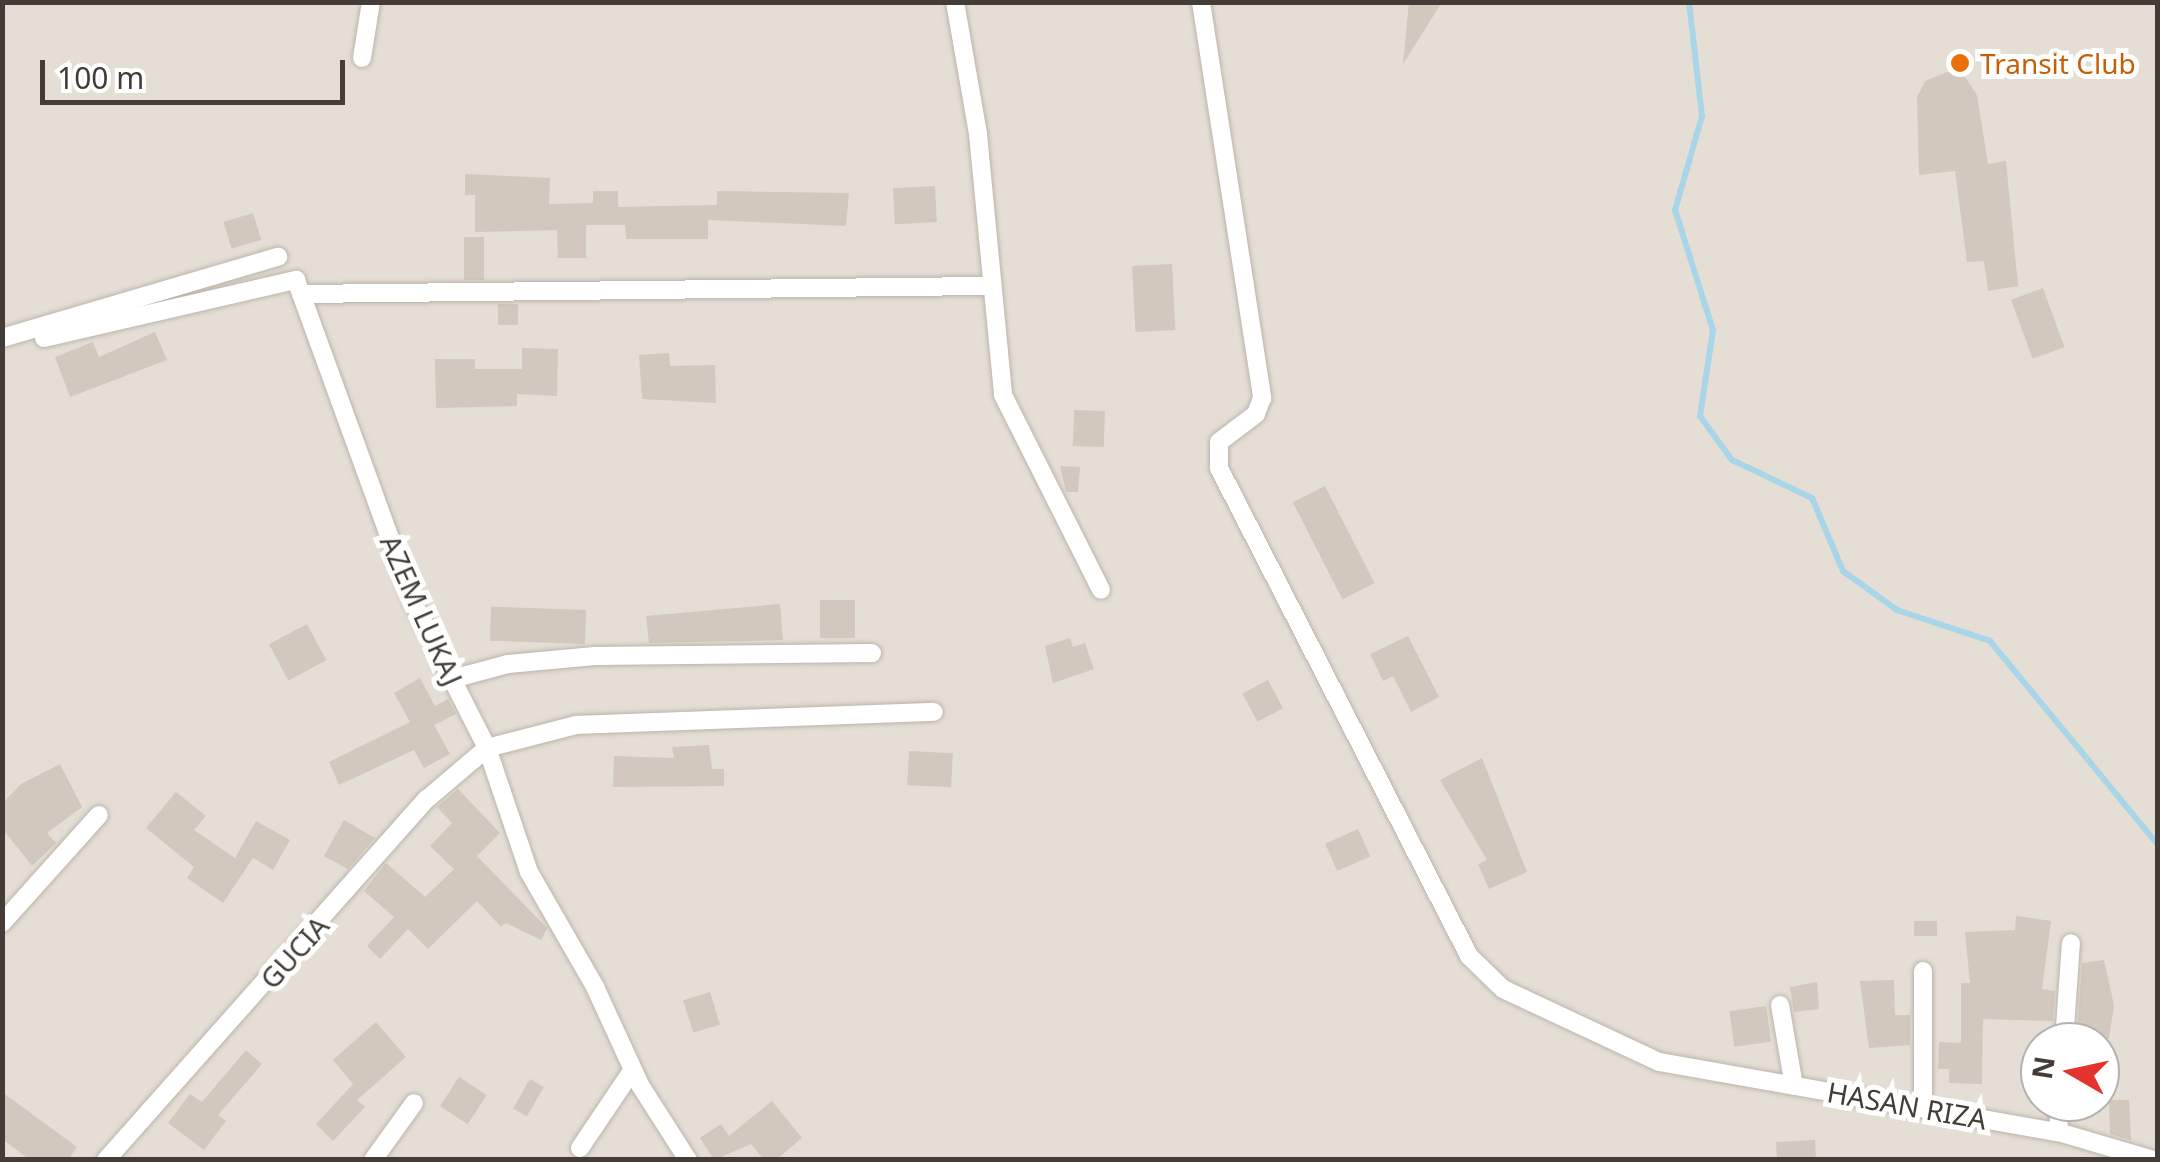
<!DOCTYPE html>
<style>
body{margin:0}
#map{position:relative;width:2160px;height:1162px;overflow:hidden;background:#f2ede7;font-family:"Noto Sans",sans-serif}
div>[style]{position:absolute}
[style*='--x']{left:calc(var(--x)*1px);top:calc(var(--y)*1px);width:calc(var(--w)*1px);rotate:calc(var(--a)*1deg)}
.residential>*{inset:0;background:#e5ded5}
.stream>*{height:6px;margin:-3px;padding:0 3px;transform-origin:3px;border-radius:3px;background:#a9d5e8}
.building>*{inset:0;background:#d2c8bd;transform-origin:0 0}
.roads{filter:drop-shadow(0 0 2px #bcb4aa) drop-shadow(0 0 2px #bcb4aa)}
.street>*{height:18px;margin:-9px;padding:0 9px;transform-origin:9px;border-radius:9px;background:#fff}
.dots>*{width:28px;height:28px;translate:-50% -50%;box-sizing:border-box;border:5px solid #fff;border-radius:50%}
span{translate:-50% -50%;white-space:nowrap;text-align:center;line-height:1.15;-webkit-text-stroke:10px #fff;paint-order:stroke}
.food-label{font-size:28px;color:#c56008}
.left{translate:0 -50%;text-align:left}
.street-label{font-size:28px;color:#443d37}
.frame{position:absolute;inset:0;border:5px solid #443d37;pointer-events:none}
.north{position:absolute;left:2020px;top:1022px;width:100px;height:100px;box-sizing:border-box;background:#fff;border:2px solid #b4b1af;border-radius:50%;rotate:279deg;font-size:28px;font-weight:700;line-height:40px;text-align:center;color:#443d37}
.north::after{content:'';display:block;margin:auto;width:35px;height:45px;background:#e4332c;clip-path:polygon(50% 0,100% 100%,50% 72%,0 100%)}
.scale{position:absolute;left:40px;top:60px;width:305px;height:45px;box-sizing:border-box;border:5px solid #443d37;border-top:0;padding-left:12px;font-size:30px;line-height:35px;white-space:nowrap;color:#443d37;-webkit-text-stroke:8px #fff;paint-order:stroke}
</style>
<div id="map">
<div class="residential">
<div style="clip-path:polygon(evenodd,2px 3px,2157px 3px,2157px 1159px,3px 1159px,2px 3px,2040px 1042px,2100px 1042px,2100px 1102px,2040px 1102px,2040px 1042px)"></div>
</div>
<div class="stream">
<div style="--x:1689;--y:2;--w:115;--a:83.5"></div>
<div style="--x:1702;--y:116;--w:98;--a:106"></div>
<div style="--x:1675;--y:210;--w:126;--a:72.4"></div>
<div style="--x:1713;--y:330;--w:87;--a:98.6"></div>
<div style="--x:1700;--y:416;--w:54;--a:54"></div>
<div style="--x:1732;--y:460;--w:89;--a:25.4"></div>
<div style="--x:1812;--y:498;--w:79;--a:67"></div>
<div style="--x:1843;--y:571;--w:67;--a:35.8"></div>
<div style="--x:1897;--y:610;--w:98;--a:18.4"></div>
<div style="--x:1990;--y:641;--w:264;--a:50.5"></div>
</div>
<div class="building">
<div style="clip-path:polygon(1409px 2px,1442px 2px,1403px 64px)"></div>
<div style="clip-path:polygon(1947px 72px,1965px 77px,1977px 95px,1988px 164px,2006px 161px,2018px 286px,1988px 291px,1984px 261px,1967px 262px,1955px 171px,1919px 175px,1917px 97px,1925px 81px)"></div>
<div style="clip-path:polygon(465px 174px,550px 178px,549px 204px,593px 203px,593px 191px,618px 191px,618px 207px,717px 205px,717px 191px,849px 193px,846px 226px,708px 220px,708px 239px,626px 239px,625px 225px,586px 225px,586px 258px,558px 258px,557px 230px,475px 232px,475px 195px,465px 195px)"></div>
<div style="left:935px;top:186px;width:36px;height:42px;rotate:87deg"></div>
<div style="left:253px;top:213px;width:28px;height:31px;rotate:73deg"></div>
<div style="left:464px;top:237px;width:20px;height:43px"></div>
<div style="left:1172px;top:264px;width:66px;height:40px;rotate:87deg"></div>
<div style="left:2043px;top:288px;width:63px;height:34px;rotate:70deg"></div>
<div style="left:498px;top:304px;width:20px;height:21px"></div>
<div style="clip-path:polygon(155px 332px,167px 360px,70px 397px,55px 357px,93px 342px,99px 357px)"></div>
<div style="clip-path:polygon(522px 348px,558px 349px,557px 396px,517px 394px,517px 406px,436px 408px,435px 359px,475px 359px,475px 369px,522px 369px)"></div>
<div style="clip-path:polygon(669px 353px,670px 366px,715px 365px,716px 403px,642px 399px,639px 355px)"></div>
<div style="left:1074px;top:410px;width:31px;height:36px;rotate:2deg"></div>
<div style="clip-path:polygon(1060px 466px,1080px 467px,1078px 492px,1066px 492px)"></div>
<div style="left:1325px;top:486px;width:109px;height:36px;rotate:63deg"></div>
<div style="left:820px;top:600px;width:35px;height:38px"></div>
<div style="clip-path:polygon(780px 604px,783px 640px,649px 643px,646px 616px)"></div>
<div style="left:586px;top:610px;width:34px;height:95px;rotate:92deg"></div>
<div style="left:307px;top:624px;width:41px;height:43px;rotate:62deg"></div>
<div style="clip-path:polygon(1408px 636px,1439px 697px,1411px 712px,1393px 676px,1383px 681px,1370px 654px)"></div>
<div style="clip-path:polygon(1070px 638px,1073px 647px,1085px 643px,1094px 669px,1053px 683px,1045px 646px)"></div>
<div style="clip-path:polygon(420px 678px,435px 706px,448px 699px,456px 714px,434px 725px,450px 754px,424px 768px,414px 750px,339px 785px,329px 762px,410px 722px,394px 693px)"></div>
<div style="left:1268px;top:680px;width:32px;height:29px;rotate:62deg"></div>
<div style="clip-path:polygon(709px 745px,712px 769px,724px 769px,724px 786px,613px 787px,614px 756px,674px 758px,672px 747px)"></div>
<div style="left:909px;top:751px;width:44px;height:34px;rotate:3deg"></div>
<div style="clip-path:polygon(1482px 758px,1527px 872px,1489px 889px,1478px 864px,1487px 860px,1440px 780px)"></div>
<div style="clip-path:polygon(60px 764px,82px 807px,47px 833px,56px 843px,32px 866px,2px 828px,2px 804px,21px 784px)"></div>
<div style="clip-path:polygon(458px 789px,500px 833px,477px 856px,547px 928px,541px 940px,506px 923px,501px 927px,477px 901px,428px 949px,408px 929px,380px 959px,367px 946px,394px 917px,364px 891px,386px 863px,425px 897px,454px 869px,430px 846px,452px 823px,437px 807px)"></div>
<div style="clip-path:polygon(176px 792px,206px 816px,194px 830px,235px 858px,256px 821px,290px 840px,273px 870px,253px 858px,223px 903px,187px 878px,194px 867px,146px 828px)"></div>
<div style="clip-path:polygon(344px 820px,375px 838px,348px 869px,324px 856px)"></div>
<div style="left:1358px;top:829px;width:30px;height:36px;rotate:66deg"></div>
<div style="clip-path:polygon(2016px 916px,2051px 921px,2042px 989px,2055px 991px,2053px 1021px,1983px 1019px,1982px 1084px,1949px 1083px,1949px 1069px,1938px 1069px,1939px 1042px,1961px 1043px,1961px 983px,1970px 983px,1965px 932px,2015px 930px)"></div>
<div style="left:1914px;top:921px;width:23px;height:15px"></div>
<div style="clip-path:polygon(2104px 960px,2114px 1005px,2109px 1039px,2077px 1034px,2082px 963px)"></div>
<div style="clip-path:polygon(1894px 980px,1895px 1015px,1910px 1015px,1910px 1045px,1869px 1048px,1860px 981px)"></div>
<div style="clip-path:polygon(1817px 982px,1819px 1009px,1794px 1012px,1790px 987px)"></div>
<div style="left:710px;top:992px;width:34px;height:28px;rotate:73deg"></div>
<div style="left:1766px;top:1006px;width:36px;height:37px;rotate:82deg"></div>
<div style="clip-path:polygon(376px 1022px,406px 1057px,357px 1100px,365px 1107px,333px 1141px,316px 1124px,353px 1084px,333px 1060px)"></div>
<div style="clip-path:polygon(246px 1050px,262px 1064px,218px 1115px,226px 1121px,204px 1150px,168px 1123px,190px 1094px,202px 1102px)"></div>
<div style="left:459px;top:1077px;width:33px;height:35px;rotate:33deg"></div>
<div style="left:530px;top:1079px;width:16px;height:34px;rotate:30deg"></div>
<div style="clip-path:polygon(2px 1092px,77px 1147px,68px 1160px,30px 1160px,2px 1139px)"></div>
<div style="clip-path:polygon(2109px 1100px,2129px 1100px,2131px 1140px,2110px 1134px)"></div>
<div style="clip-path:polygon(772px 1101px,802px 1138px,776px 1160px,764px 1160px,751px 1144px,714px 1160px,700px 1138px,721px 1124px,729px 1136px)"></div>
<div style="left:1815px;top:1140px;width:20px;height:39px;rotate:87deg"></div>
</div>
<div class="roads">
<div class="street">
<div style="--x:955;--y:2;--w:134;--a:80.1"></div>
<div style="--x:978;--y:134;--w:262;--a:84.5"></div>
<div style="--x:1003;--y:395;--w:218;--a:63.3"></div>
<div style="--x:1201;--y:2;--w:401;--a:81.2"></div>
<div style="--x:1262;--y:398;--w:17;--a:111"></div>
<div style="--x:1256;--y:414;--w:46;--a:142.9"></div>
<div style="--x:1219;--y:442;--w:26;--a:90"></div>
<div style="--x:1219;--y:468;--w:548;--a:62.87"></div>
<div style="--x:1469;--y:956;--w:47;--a:44.1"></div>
<div style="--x:1503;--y:989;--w:172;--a:25.1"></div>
<div style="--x:1659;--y:1062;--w:405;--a:10"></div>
<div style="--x:2058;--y:1132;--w:100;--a:16.3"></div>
<div style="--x:362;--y:58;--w:57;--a:-80.9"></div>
<div style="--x:301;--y:294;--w:688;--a:-0.67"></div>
<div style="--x:2;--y:338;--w:288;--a:-16.4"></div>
<div style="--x:44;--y:338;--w:259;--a:-13"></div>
<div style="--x:296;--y:280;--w:345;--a:70"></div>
<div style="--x:414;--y:604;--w:161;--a:63.1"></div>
<div style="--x:487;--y:748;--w:131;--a:71.3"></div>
<div style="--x:529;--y:872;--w:133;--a:60.1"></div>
<div style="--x:595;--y:987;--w:108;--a:65.3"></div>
<div style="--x:640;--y:1085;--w:89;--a:57.4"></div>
<div style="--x:452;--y:679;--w:58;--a:-15"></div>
<div style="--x:508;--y:664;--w:87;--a:-5.3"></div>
<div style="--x:595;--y:656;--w:277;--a:-0.6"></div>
<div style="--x:2;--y:923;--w:145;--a:-48.1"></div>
<div style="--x:1780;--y:1005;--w:82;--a:80.2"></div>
<div style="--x:2064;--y:1042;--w:99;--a:-86"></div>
<div style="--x:1923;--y:1108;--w:137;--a:-90"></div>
<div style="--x:2058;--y:1132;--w:30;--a:-86"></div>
<div style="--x:580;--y:1148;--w:93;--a:-56"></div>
<div style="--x:106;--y:1160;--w:483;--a:-48.4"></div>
<div style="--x:427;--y:799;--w:79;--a:-40.4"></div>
<div style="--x:487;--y:748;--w:92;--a:-14.5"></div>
<div style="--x:576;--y:725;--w:358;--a:-2.1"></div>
<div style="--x:373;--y:1160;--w:70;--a:-54.3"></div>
</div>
</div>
<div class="dots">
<div style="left:1960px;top:63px;background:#e8710a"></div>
</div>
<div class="food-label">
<span class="left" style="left:1980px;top:63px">Transit Club</span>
</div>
<div class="street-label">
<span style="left:422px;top:610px;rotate:66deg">AZEM LUKAJ</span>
<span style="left:294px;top:952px;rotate:-48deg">GUCIA</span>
<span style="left:1907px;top:1105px;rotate:10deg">HASAN RIZA</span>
</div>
<div class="frame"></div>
<div class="north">N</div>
<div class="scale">100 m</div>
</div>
